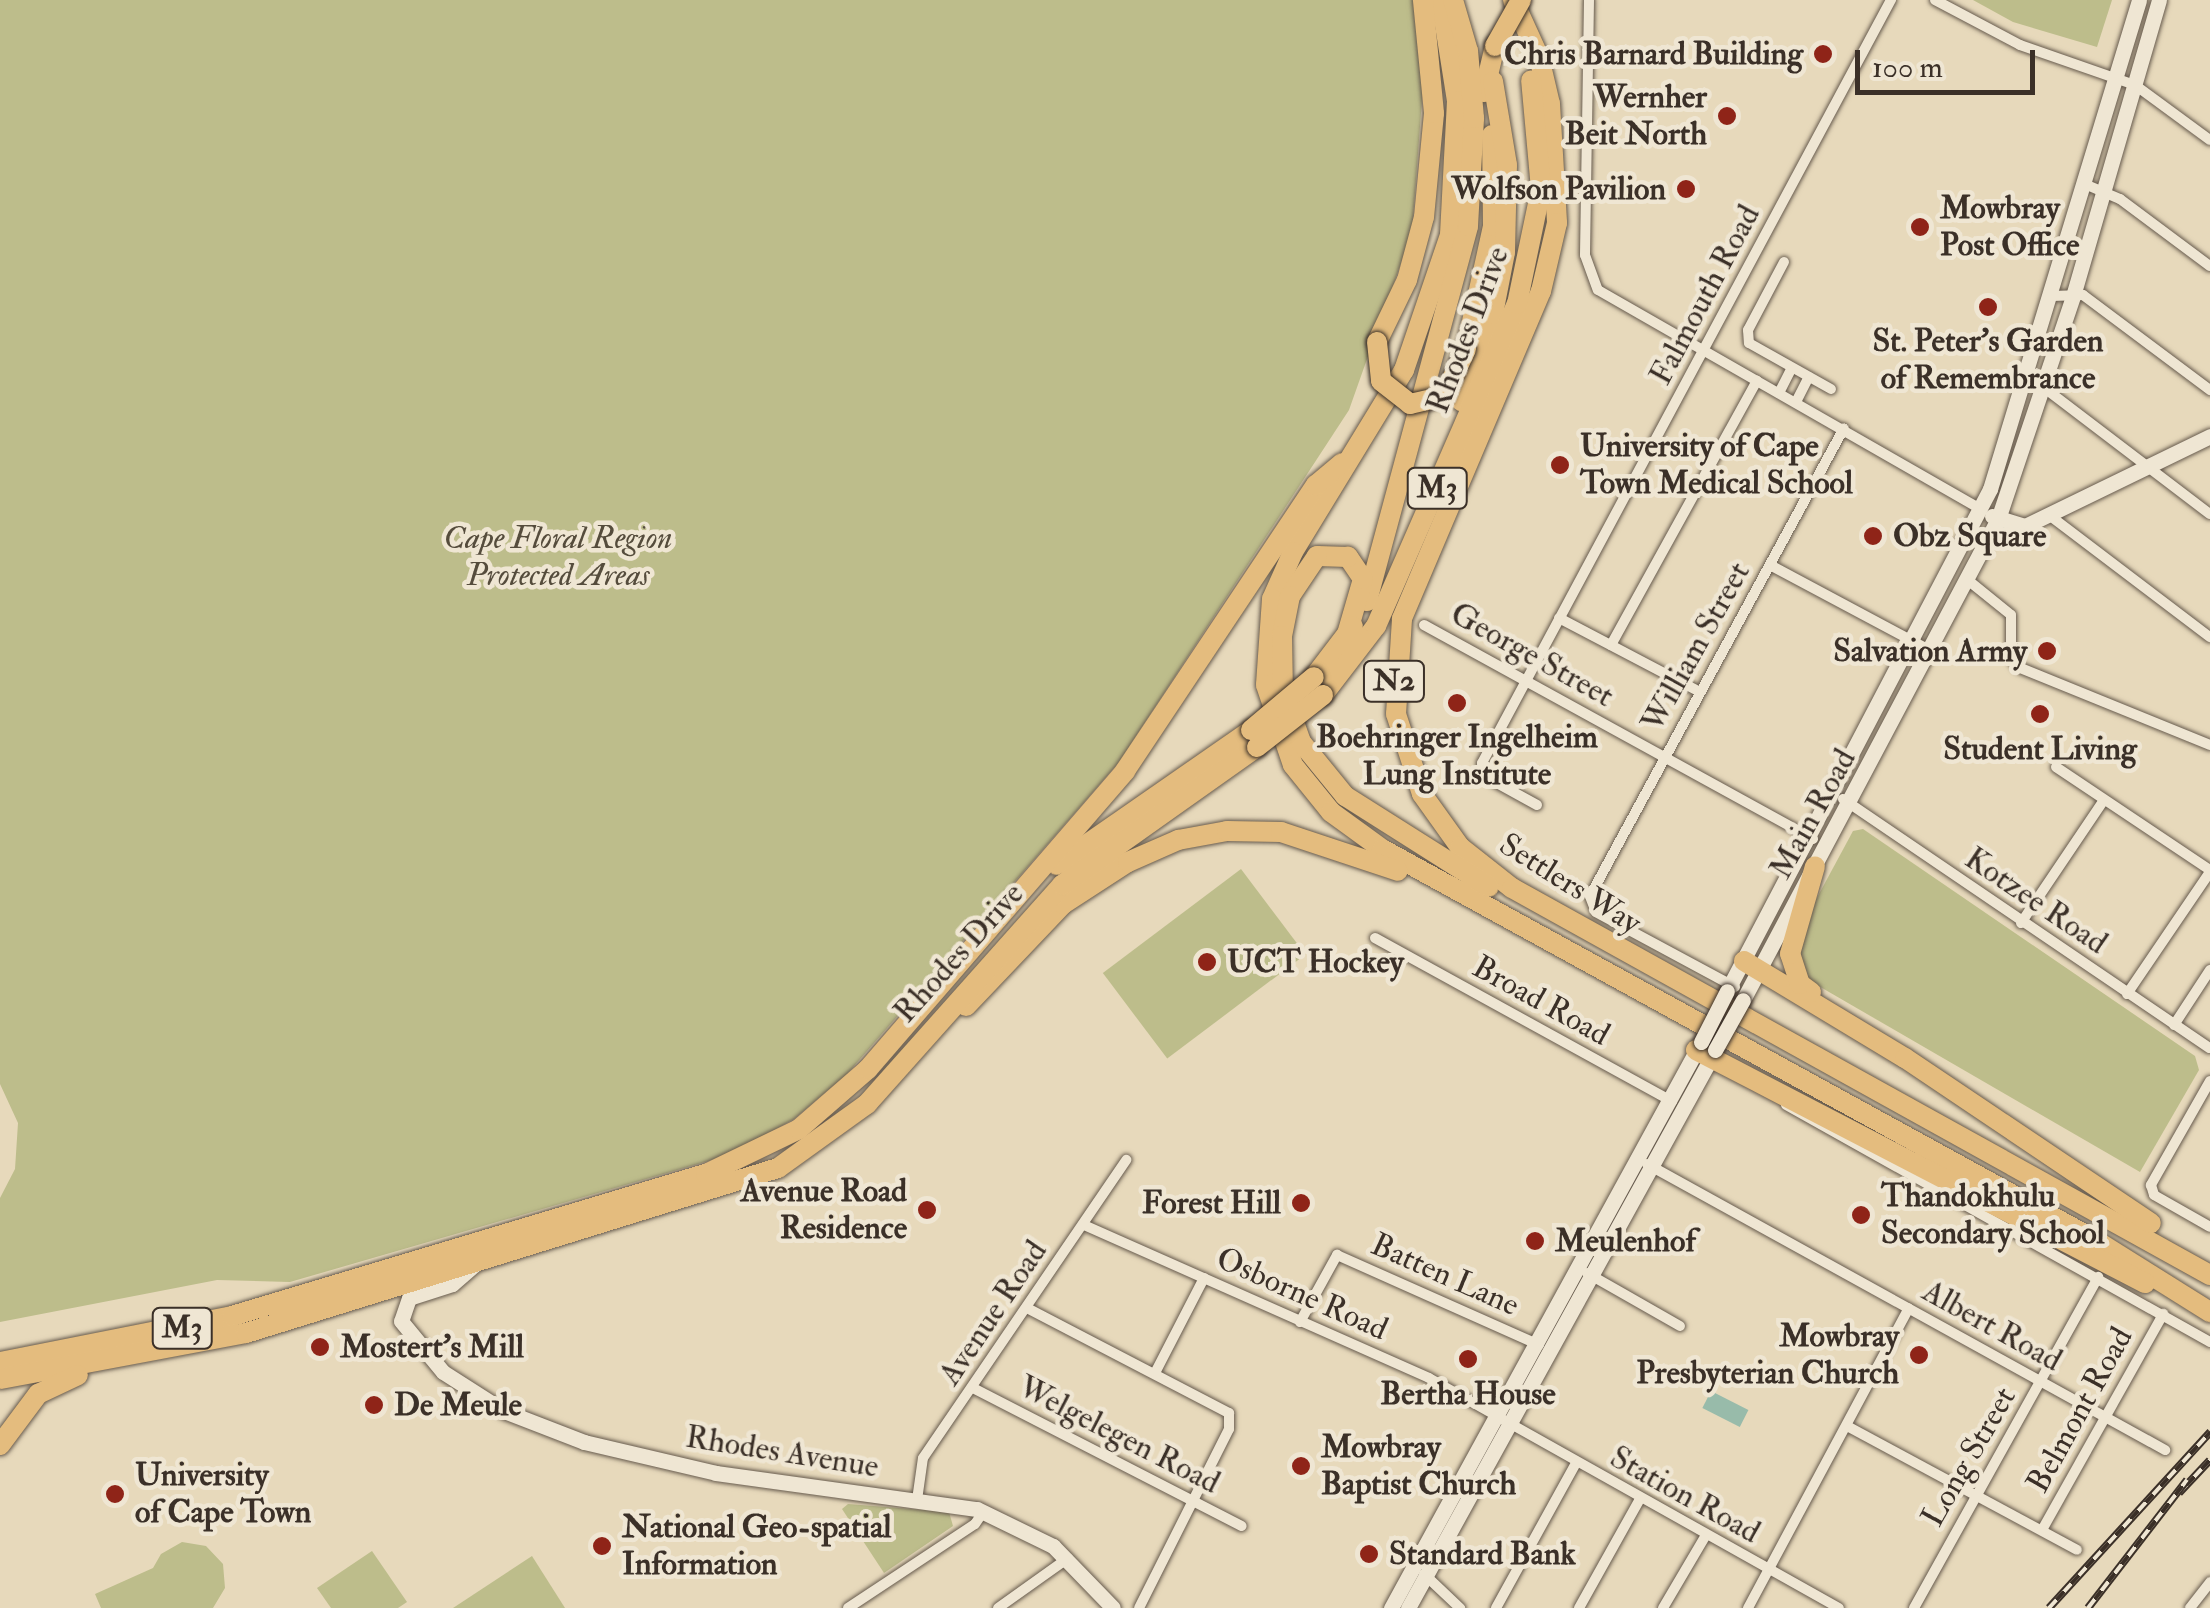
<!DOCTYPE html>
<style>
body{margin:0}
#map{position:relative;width:2210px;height:1608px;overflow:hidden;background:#e7d9bb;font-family:"IM FELL Double Pica",serif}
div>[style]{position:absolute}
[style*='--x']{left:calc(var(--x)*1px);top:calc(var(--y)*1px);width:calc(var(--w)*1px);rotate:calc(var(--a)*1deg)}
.green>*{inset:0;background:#bdbd8b;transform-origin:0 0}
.water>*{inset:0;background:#98bbaa;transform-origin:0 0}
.roads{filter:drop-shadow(0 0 2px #665a4d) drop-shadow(0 0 2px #665a4d)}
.street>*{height:10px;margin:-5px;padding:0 5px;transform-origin:5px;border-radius:5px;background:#efe6d3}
.secondary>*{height:15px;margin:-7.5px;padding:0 7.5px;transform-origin:7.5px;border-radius:7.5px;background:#efe6d3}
.highway>*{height:20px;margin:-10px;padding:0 10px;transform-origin:10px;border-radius:10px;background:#e4bc7e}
.rail>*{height:8px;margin-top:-4px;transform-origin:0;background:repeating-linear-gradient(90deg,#efe6d3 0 11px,#3b3028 0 22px);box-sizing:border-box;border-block:2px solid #3b3028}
.bridges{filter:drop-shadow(0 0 2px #3b3028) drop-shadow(0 0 2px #3b3028)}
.secondary-bridge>*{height:15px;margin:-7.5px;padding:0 7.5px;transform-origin:7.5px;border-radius:7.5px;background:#efe6d3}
.highway-bridge>*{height:20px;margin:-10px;padding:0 10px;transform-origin:10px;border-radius:10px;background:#e4bc7e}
.dots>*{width:28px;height:28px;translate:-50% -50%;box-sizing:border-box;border:5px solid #efe6d3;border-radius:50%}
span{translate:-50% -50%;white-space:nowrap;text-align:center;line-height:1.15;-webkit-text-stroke:9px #efe6d3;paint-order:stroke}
.shield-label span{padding:2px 8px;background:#efe6d3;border:2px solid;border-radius:8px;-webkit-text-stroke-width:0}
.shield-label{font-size:30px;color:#3b3028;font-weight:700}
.poi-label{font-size:32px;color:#3b3028;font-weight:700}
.right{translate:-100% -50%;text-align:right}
.left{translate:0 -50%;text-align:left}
.street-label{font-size:32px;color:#3b3028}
.park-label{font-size:32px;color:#554c3c;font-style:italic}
.scale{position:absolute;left:1855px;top:50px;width:180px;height:45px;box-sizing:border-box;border:5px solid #3b3028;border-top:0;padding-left:12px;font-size:30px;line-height:35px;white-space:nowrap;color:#3b3028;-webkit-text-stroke:8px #efe6d3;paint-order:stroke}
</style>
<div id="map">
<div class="green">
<div style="clip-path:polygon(0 0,1413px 0,1425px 60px,1412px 232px,1349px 410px,1119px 762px,847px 1074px,794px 1119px,729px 1155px,290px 1282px,217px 1280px,0 1322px,0 1198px,15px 1169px,18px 1123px,0 1084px)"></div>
<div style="clip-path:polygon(1973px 0,2112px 0,2097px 47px,2013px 22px)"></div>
<div style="clip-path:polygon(1863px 829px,2195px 1056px,2199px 1070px,2140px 1172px,1810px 981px,1798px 962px,1812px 907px,1853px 831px)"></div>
<div style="left:1241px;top:869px;width:107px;height:173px;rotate:53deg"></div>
<div style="clip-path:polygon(848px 1504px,949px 1512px,953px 1526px,884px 1573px,842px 1509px)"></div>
<div style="clip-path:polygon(182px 1542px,206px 1546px,223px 1564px,225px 1588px,213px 1608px,101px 1608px,95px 1594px,153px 1568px,161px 1554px)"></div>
<div style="clip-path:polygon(372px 1551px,407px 1602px,398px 1608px,331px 1608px,317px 1588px)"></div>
<div style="clip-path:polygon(532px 1556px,565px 1608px,453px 1608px)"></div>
</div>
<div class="water">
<div style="left:1711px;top:1391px;width:42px;height:19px;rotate:27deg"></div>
</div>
<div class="roads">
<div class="street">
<div style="--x:1589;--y:0;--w:255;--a:90.9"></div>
<div style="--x:1585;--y:255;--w:37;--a:70"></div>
<div style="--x:1598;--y:290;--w:441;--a:29.8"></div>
<div style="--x:1935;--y:0;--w:96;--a:27.9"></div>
<div style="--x:2020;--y:45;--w:122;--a:19.2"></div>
<div style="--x:2135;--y:85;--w:93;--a:36.3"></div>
<div style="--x:2087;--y:185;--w:36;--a:23"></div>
<div style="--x:2120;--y:199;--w:112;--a:36.7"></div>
<div style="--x:1784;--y:262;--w:77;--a:117.9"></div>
<div style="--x:1748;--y:330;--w:13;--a:86"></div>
<div style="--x:1749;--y:343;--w:94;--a:29.3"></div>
<div style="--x:2052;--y:296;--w:31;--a:-2"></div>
<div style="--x:2083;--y:295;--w:159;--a:36.8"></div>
<div style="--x:2026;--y:374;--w:231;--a:37.3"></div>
<div style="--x:1779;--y:393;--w:28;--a:-63"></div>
<div style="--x:1796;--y:402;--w:28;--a:-63"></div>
<div style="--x:2049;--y:515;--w:202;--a:37.2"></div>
<div style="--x:1770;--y:565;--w:183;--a:28.1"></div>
<div style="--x:1969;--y:581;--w:54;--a:39"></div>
<div style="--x:2011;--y:615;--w:42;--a:90"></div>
<div style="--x:2011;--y:657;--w:12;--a:55"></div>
<div style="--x:2018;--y:667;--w:207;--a:22.1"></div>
<div style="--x:1559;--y:618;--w:159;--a:27.7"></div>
<div style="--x:1424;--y:625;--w:444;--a:28.8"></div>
<div style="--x:1611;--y:645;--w:302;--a:-61.1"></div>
<div style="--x:2056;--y:767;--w:185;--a:33.8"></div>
<div style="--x:1843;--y:799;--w:443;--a:34.2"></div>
<div style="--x:1537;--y:805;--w:60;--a:-151.3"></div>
<div style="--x:1484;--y:776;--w:13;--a:-99"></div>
<div style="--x:1482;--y:763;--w:866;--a:-61.81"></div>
<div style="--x:2021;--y:923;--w:148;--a:-56"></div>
<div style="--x:1375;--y:938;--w:339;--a:28.8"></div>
<div style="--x:1735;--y:987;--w:158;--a:-151.7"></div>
<div style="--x:1596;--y:912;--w:17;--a:-111"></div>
<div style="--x:1590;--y:896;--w:532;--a:-61.51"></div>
<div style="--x:2127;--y:994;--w:148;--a:-55.8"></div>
<div style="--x:2174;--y:1025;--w:66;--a:-56.8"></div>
<div style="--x:2210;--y:1081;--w:120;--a:119.6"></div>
<div style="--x:2151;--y:1185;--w:10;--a:73"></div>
<div style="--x:2154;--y:1195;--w:64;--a:29.7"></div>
<div style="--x:1786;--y:1105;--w:486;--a:29.2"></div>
<div style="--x:1647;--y:1164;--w:592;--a:28.9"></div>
<div style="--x:1084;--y:1225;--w:377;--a:23.9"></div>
<div style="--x:1429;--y:1378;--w:470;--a:29.3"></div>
<div style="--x:1587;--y:1273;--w:107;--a:29.7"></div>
<div style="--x:1027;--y:1308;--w:228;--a:27.5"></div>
<div style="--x:1229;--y:1413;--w:16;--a:90"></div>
<div style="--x:1229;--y:1429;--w:200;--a:116.7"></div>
<div style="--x:1300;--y:1322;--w:77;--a:-61.1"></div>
<div style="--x:1337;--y:1255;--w:221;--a:24"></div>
<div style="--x:1155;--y:1373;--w:107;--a:-62.7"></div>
<div style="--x:973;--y:1388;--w:302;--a:27.2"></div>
<div style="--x:1847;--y:1426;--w:261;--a:28.3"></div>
<div style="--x:917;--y:1500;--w:42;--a:-81.9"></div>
<div style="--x:923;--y:1458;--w:361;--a:-55.7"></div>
<div style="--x:2042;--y:1530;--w:248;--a:-60.7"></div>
<div style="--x:1424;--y:1574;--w:50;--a:43.4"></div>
<div style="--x:848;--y:1608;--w:152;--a:-33.5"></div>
<div style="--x:975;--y:1524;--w:14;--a:-56"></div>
<div style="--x:998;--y:1608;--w:86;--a:-35.5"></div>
<div style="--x:1496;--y:1608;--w:166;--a:-61.1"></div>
<div style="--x:1579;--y:1608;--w:125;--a:-60.8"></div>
<div style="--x:1663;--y:1608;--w:85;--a:-59.5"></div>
<div style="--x:1748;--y:1608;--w:340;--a:-61.8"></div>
<div style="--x:1914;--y:1608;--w:379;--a:-60.9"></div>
<div style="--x:2190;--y:1608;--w:33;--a:-52"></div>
</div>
<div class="secondary">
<div style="--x:1992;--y:516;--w:34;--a:17"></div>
<div style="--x:2025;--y:526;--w:206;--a:-25.9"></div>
<div style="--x:1727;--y:991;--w:567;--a:-62.35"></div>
<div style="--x:1990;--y:489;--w:511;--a:-73.05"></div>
<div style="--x:1743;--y:1000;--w:544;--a:-62.07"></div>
<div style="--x:1998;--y:519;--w:235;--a:-71.4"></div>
<div style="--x:2073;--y:296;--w:308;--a:-73.8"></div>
<div style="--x:474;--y:1265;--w:29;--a:139"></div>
<div style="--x:452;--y:1284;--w:45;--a:162"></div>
<div style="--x:409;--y:1298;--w:24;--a:109"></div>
<div style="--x:401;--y:1321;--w:66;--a:50.5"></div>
<div style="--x:443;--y:1372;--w:72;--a:32.6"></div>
<div style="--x:504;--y:1411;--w:86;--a:21.2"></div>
<div style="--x:584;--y:1442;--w:136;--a:13.2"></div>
<div style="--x:716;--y:1473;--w:263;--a:7.9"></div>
<div style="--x:977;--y:1509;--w:85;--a:26"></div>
<div style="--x:1053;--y:1546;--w:86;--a:45.9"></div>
<div style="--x:1391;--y:1608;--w:645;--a:-61.29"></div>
<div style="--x:1408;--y:1608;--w:636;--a:-61.14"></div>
</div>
<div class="highway">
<div style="--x:1441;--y:0;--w:102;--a:81"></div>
<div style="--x:1457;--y:101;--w:134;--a:93"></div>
<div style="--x:1450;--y:235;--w:143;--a:108.8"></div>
<div style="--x:1404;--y:370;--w:213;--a:121.4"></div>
<div style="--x:1293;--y:552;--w:51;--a:114.1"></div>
<div style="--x:1272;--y:599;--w:86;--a:94"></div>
<div style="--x:1266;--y:685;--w:84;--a:71.4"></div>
<div style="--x:1293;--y:765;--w:60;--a:51"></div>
<div style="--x:1331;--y:812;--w:63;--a:36"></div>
<div style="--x:1382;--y:849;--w:813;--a:28.74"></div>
<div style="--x:2095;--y:1240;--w:136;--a:32.1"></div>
<div style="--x:1513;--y:0;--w:63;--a:65.5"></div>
<div style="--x:1539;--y:57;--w:48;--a:76.8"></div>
<div style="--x:1550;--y:104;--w:119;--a:86.6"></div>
<div style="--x:1557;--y:223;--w:70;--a:103.2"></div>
<div style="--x:1541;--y:291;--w:356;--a:113"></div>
<div style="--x:1402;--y:619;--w:95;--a:93.6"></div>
<div style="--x:1396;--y:714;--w:84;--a:72"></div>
<div style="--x:1422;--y:794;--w:65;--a:54.4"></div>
<div style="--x:1460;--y:847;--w:66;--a:38.3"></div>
<div style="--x:1512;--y:888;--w:798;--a:29.01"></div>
<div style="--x:1484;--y:92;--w:47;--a:-76.6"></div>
<div style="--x:1377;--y:342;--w:69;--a:-64.2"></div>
<div style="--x:1407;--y:280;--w:65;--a:-74.9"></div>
<div style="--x:1424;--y:217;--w:104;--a:-84.5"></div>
<div style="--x:1434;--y:113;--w:114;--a:-95.6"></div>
<div style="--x:1466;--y:349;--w:126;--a:-77.6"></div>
<div style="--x:1493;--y:226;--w:91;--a:-90.6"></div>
<div style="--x:1461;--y:401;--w:93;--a:-69.8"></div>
<div style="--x:1493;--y:314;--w:63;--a:-79"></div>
<div style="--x:1505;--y:252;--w:87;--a:-88.7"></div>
<div style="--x:1507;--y:165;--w:85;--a:-99.5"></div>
<div style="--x:1367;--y:601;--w:388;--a:-74.9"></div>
<div style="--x:1468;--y:226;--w:108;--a:-86.8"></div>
<div style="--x:1474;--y:118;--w:67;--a:-95.1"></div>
<div style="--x:1468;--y:51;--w:53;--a:-106.4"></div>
<div style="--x:1347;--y:634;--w:57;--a:-73.8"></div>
<div style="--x:1363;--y:579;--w:27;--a:-124"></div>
<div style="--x:1348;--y:557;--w:31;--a:-178"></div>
<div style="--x:1317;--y:556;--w:48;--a:124"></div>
<div style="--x:1290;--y:596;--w:41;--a:101.3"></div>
<div style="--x:1282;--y:636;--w:55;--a:89"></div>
<div style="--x:1283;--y:691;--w:54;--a:70.6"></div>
<div style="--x:1301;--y:742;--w:70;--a:50.8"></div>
<div style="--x:1345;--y:796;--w:170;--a:32.3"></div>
<div style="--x:1314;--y:677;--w:64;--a:-52.6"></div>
<div style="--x:1323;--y:695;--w:87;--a:-52.5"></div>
<div style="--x:1376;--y:626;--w:352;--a:-66.4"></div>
<div style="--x:1517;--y:304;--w:117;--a:-78.2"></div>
<div style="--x:1541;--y:189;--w:109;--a:-95.2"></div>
<div style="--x:1057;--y:865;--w:236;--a:-34.8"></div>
<div style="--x:1744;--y:961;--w:188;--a:31.1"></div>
<div style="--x:1905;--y:1058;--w:296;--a:33.9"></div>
<div style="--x:1811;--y:992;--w:14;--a:-144"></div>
<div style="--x:1800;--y:984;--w:32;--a:-108"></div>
<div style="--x:1790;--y:954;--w:91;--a:-74.1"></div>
<div style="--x:966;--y:1006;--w:141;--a:-46.4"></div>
<div style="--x:1063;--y:904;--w:77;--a:-32.9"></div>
<div style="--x:1128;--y:862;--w:55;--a:-23.7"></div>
<div style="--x:1178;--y:840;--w:50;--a:-10.4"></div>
<div style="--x:1227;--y:831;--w:54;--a:1.1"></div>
<div style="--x:1281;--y:832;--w:123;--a:18.4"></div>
<div style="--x:1696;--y:1050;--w:506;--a:27.43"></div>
<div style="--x:0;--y:1362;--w:237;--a:-11.2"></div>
<div style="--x:232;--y:1316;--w:495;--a:-16.7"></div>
<div style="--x:706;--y:1174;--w:103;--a:-25.8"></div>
<div style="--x:799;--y:1129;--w:91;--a:-41"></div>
<div style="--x:868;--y:1069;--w:394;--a:-49.2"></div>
<div style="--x:1125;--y:771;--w:344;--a:-56.3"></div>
<div style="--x:1316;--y:485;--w:34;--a:-40"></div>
<div style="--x:0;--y:1379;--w:250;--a:-10.6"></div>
<div style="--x:246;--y:1333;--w:557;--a:-17.23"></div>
<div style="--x:778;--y:1168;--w:110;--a:-35.7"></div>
<div style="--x:867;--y:1104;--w:293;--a:-48.3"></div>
<div style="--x:1062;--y:885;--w:239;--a:-35.3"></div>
<div style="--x:0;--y:1445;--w:64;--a:-53.3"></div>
<div style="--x:38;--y:1394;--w:44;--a:-25.4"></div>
</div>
</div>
<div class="rail">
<div style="--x:2179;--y:1493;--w:45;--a:-46.8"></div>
<div style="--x:2049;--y:1608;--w:239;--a:-47.5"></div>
<div style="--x:2088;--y:1608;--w:162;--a:-52.3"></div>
</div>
<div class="bridges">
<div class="secondary-bridge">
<div style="--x:1701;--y:1042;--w:57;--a:-63"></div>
<div style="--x:1715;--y:1050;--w:57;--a:-60.8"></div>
</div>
<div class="highway-bridge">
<div style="--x:1495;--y:46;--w:53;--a:-60.5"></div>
<div style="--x:1377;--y:342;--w:39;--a:84"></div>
<div style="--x:1381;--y:381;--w:37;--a:38"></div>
<div style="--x:1410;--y:404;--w:35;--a:-13"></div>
<div style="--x:1444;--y:396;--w:52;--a:-64.9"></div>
<div style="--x:1251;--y:730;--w:82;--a:-40.1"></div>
<div style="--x:1257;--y:747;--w:84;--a:-38.2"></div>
</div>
</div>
<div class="dots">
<div style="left:1823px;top:54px;background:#8f2418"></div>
<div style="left:1727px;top:116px;background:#8f2418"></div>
<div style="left:1686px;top:189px;background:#8f2418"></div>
<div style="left:1920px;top:227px;background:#8f2418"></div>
<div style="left:1988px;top:307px;background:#8f2418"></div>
<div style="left:1560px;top:465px;background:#8f2418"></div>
<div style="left:1873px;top:536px;background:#8f2418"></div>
<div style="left:2047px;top:651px;background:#8f2418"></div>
<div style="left:1457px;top:703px;background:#8f2418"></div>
<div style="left:2040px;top:714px;background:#8f2418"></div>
<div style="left:1207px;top:962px;background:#8f2418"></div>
<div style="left:1301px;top:1203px;background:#8f2418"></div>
<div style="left:927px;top:1210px;background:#8f2418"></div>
<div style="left:1861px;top:1215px;background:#8f2418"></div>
<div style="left:1535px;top:1241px;background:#8f2418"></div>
<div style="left:320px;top:1347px;background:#8f2418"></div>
<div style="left:1919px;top:1355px;background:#8f2418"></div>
<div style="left:1468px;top:1359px;background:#8f2418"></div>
<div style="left:374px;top:1405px;background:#8f2418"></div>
<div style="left:1301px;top:1466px;background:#8f2418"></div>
<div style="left:115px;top:1494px;background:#8f2418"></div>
<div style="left:602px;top:1546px;background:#8f2418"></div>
<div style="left:1369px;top:1554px;background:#8f2418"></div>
</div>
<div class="shield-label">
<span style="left:1437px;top:488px">M3</span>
<span style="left:1394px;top:681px">N2</span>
<span style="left:182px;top:1328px">M3</span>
</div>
<div class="poi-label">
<span class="right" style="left:1803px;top:54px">Chris Barnard Building</span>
<span class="right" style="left:1707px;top:116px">Wernher<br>Beit North</span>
<span class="right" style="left:1666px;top:189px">Wolfson Pavilion</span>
<span class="left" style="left:1940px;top:227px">Mowbray<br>Post Office</span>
<span style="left:1988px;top:360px">St. Peter's Garden<br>of Remembrance</span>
<span class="left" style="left:1580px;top:465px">University of Cape<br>Town Medical School</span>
<span class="left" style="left:1893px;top:536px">Obz Square</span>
<span class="right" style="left:2027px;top:651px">Salvation Army</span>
<span style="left:1457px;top:756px">Boehringer Ingelheim<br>Lung Institute</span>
<span style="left:2040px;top:749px">Student Living</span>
<span class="left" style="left:1227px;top:962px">UCT Hockey</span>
<span class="right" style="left:907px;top:1210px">Avenue Road<br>Residence</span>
<span class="left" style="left:1881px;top:1215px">Thandokhulu<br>Secondary School</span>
<span class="right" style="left:1281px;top:1203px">Forest Hill</span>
<span class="left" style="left:1555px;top:1241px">Meulenhof</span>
<span class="right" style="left:1899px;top:1355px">Mowbray<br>Presbyterian Church</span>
<span class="left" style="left:340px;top:1347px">Mostert's Mill</span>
<span style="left:1468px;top:1394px">Bertha House</span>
<span class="left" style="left:394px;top:1405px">De Meule</span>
<span class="left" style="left:1321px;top:1466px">Mowbray<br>Baptist Church</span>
<span class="left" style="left:135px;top:1494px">University<br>of Cape Town</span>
<span class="left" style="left:622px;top:1546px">National Geo-spatial<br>Information</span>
<span class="left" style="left:1389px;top:1554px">Standard Bank</span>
</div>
<div class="street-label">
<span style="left:1705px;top:295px;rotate:-62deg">Falmouth Road</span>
<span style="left:1468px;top:330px;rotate:-69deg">Rhodes Drive</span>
<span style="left:1696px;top:647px;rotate:-61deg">William Street</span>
<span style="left:1532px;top:655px;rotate:29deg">George Street</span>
<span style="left:1813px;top:814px;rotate:-61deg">Main Road</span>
<span style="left:1570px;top:884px;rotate:32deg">Settlers Way</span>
<span style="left:2036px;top:901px;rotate:34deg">Kotzee Road</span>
<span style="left:959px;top:953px;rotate:-48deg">Rhodes Drive</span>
<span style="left:1541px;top:1001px;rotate:29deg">Broad Road</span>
<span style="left:1445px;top:1275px;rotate:24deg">Batten Lane</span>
<span style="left:1302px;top:1294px;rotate:24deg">Osborne Road</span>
<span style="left:993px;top:1313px;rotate:-56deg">Avenue Road</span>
<span style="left:1992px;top:1326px;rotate:29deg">Albert Road</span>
<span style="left:2080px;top:1410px;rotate:-61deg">Belmont Road</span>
<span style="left:1119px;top:1435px;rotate:27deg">Welgelegen Road</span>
<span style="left:782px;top:1452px;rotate:9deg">Rhodes Avenue</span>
<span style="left:1969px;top:1457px;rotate:-60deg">Long Street</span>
<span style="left:1685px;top:1495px;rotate:29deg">Station Road</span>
</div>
<div class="park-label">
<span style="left:558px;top:557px">Cape Floral Region<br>Protected Areas</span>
</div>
<div class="scale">100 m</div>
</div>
